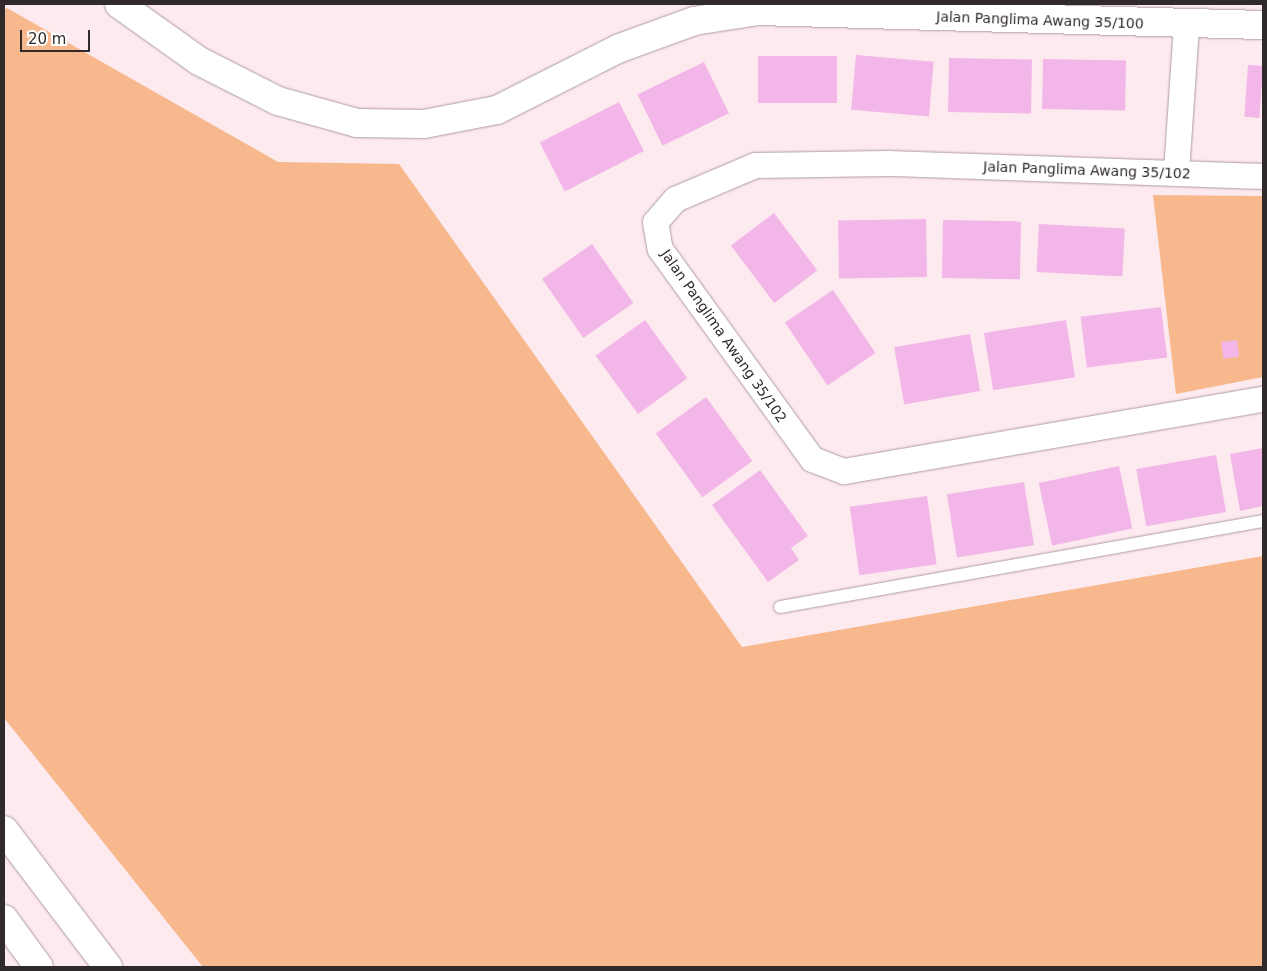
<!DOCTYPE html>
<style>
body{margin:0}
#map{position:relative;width:1267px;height:971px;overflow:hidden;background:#fdeaef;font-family:"DejaVu Sans",sans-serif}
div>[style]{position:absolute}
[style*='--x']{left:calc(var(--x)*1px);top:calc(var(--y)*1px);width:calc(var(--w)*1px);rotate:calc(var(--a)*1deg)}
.green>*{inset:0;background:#f7b88d}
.building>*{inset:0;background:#f3b6e8;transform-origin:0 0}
.roads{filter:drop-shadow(0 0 1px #ae9ca1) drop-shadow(0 0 1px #ae9ca1)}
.service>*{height:12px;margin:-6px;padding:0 6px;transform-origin:6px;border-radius:6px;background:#fff}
.minor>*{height:25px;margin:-12.5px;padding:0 12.5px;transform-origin:12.5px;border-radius:12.5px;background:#fff}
.tertiary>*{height:28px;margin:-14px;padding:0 14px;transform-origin:14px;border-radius:14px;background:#fff}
.secondary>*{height:28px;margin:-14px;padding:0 14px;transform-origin:14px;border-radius:14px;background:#fff}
span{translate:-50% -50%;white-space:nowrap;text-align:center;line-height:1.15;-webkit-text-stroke:5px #fff;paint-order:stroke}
.street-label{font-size:14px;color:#312a2b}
.frame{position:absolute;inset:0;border:5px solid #312a2b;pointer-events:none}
.scale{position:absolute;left:20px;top:30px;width:70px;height:22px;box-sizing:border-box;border:2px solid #312a2b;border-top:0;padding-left:6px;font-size:15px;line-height:18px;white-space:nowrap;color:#312a2b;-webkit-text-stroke:4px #fff;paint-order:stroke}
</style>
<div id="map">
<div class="green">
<div style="clip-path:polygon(7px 8px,278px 162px,399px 164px,742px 647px,1263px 556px,1263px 967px,203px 967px,4px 718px,4px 10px)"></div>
<div style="clip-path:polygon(1153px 195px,1263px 196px,1263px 377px,1176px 394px)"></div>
</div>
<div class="building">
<div style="left:856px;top:55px;width:78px;height:55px;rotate:5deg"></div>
<div style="left:758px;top:56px;width:79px;height:47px"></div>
<div style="left:949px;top:58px;width:83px;height:54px;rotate:1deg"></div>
<div style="left:1043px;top:59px;width:83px;height:50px;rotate:1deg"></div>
<div style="left:704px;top:62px;width:57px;height:74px;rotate:64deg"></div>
<div style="left:1248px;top:65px;width:15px;height:52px;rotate:4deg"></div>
<div style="left:619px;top:102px;width:55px;height:89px;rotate:63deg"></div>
<div style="left:774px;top:213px;width:72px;height:54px;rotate:53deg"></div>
<div style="left:926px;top:219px;width:58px;height:88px;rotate:89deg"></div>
<div style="left:943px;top:220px;width:78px;height:58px;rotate:1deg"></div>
<div style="left:1039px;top:224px;width:86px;height:48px;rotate:3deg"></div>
<div style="left:592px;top:244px;width:72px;height:61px;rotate:55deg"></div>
<div style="left:833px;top:290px;width:76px;height:58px;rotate:56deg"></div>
<div style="left:1161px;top:307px;width:51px;height:81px;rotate:83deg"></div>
<div style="left:645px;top:320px;width:72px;height:61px;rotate:54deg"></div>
<div style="left:1066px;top:320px;width:58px;height:83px;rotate:81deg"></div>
<div style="left:970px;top:334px;width:58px;height:77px;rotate:80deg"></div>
<div style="left:1237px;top:340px;width:17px;height:16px;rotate:83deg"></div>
<div style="left:706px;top:397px;width:79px;height:62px;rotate:54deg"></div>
<div style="clip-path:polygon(1263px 448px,1263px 506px,1240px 511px,1230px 454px)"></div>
<div style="left:1216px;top:455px;width:58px;height:81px;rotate:80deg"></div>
<div style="left:1119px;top:466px;width:64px;height:82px;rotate:78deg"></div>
<div style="clip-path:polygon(760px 470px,808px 536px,791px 548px,799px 560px,768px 582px,712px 505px)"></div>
<div style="left:1024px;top:482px;width:64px;height:78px;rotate:81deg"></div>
<div style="left:927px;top:496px;width:69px;height:78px;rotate:82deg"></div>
</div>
<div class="roads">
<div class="service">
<div style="--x:780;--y:607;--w:491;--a:-10.1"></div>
</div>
<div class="minor">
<div style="--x:1176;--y:172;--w:148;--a:-86.1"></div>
<div style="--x:1263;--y:176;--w:376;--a:-178"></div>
<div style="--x:887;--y:163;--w:132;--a:179.1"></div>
<div style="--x:755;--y:165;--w:87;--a:157"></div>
<div style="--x:675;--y:199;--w:30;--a:131"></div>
<div style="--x:655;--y:222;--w:27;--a:80"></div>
<div style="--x:660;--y:249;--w:259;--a:54.1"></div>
<div style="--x:812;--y:459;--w:34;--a:21"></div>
<div style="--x:844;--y:471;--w:425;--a:-9.8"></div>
</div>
<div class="tertiary">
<div style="--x:119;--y:4;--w:98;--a:35.5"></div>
<div style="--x:199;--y:61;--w:89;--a:26.9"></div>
<div style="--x:278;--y:101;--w:82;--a:15.6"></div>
<div style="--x:357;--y:123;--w:67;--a:0.9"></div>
<div style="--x:424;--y:124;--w:74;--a:-10.9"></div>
<div style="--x:497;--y:110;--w:138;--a:-26.8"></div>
<div style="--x:620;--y:48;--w:79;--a:-20"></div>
<div style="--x:694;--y:21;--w:65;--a:-8.9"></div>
<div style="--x:758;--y:11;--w:505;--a:1.59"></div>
</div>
<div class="secondary">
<div style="--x:4;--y:830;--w:172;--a:52.8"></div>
<div style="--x:4;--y:919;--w:59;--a:53.9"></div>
</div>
</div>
<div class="street-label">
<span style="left:1040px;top:20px;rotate:2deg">Jalan Panglima Awang 35/100</span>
<span style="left:1087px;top:170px;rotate:2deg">Jalan Panglima Awang 35/102</span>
<span style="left:724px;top:336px;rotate:55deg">Jalan Panglima Awang 35/102</span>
</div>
<div class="frame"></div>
<div class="scale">20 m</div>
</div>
